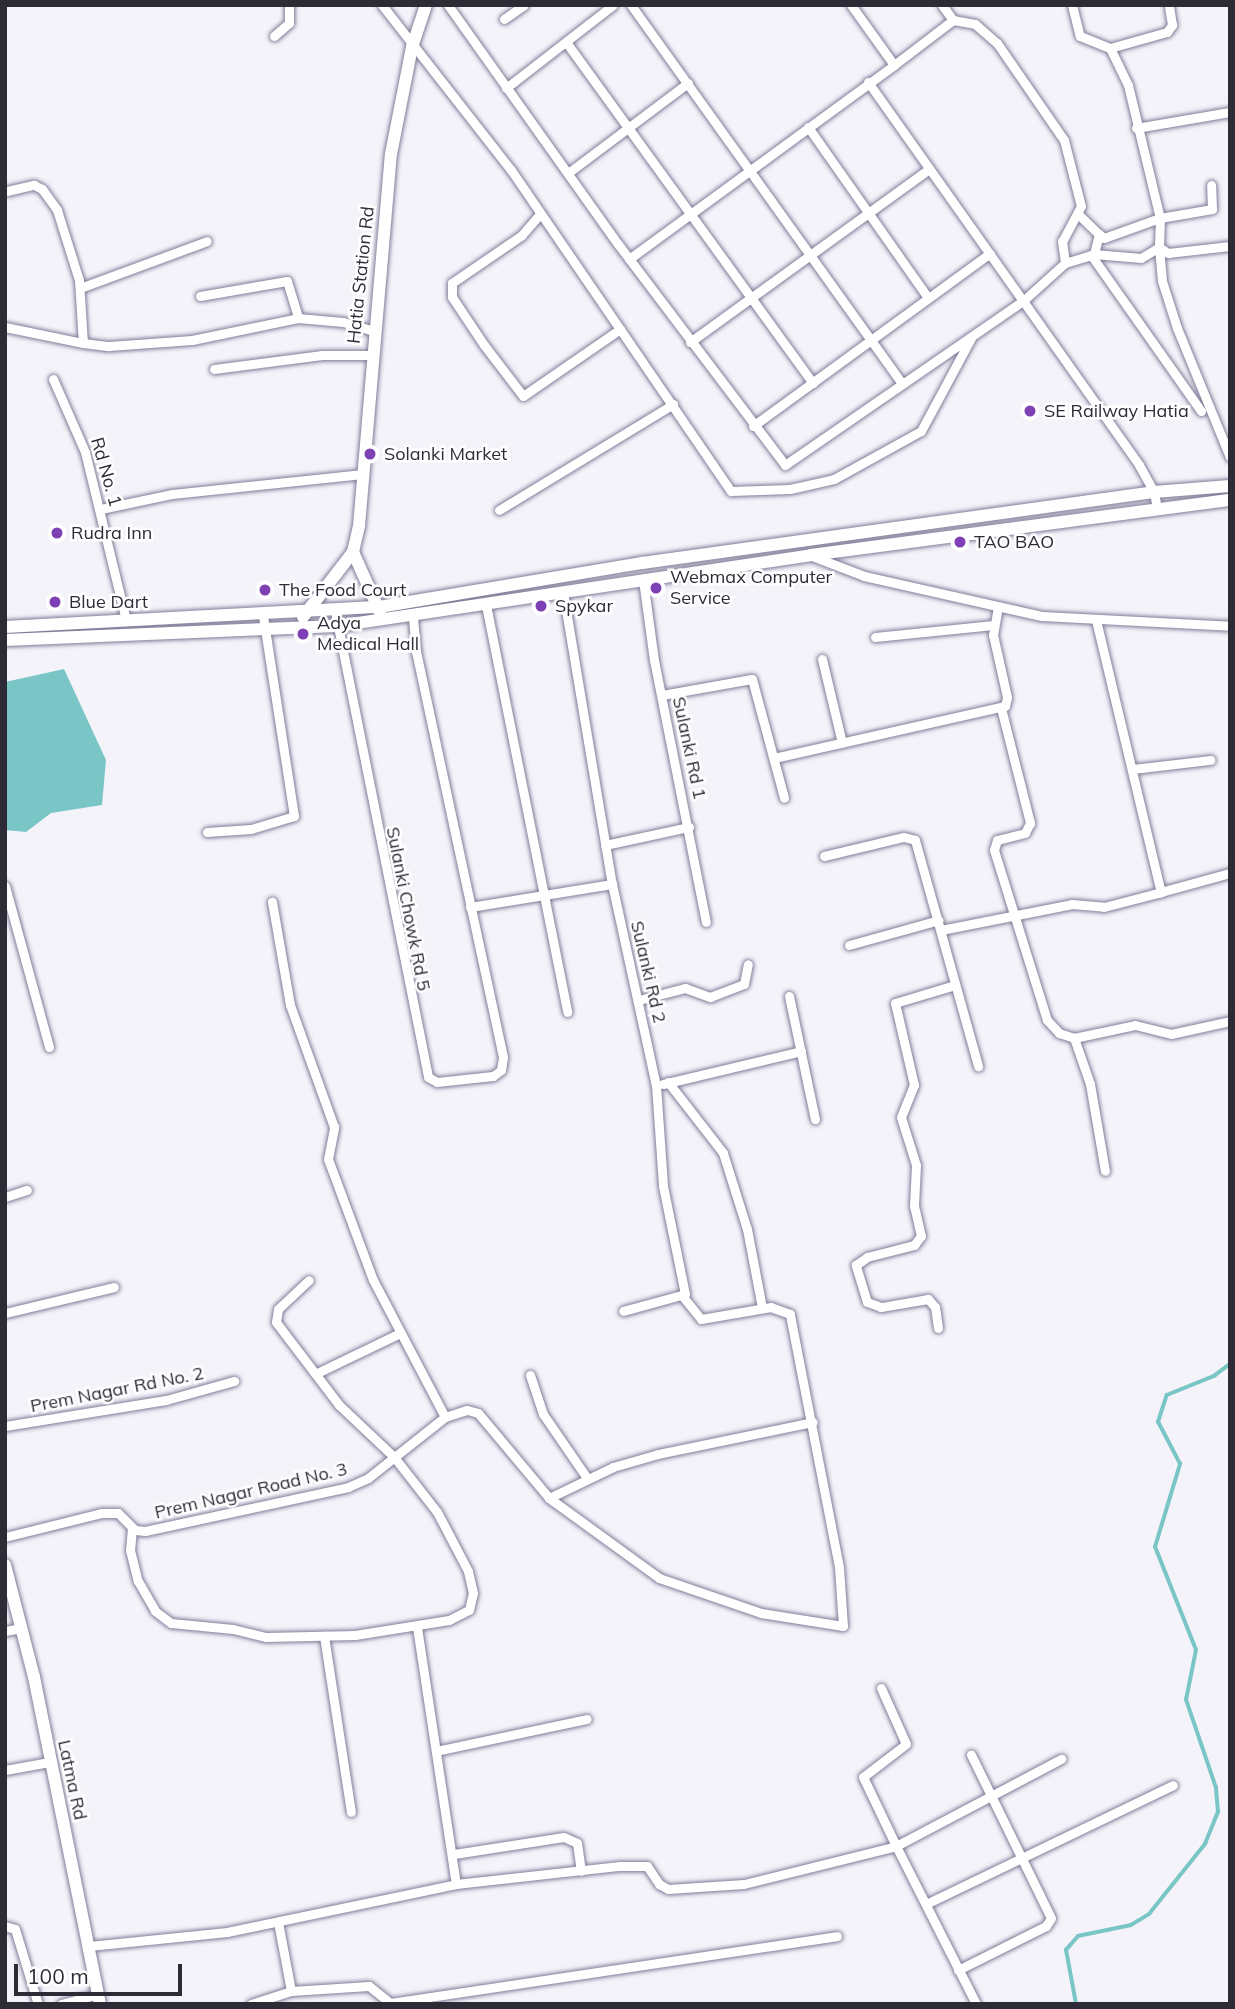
<!DOCTYPE html>
<style>
body{margin:0}
#map{position:relative;width:1235px;height:2009px;overflow:hidden;background:#f5f3fa;font-family:Mulish,sans-serif}
div>[style]{position:absolute}
[style*='--x']{left:calc(var(--x)*1px);top:calc(var(--y)*1px);width:calc(var(--w)*1px);rotate:calc(var(--a)*1deg)}
.water>*{inset:0;background:#7ac5c5}
.stream>*{height:3.5px;margin:-1.75px;padding:0 1.75px;transform-origin:1.75px;border-radius:1.75px;background:#7ac5c5}
.roads{filter:drop-shadow(0 0 2px #837c99) drop-shadow(0 0 2px #837c99)}
.street>*{height:9px;margin:-4.5px;padding:0 4.5px;transform-origin:4.5px;border-radius:4.5px;background:#fff}
.secondary>*{height:12px;margin:-6px;padding:0 6px;transform-origin:6px;border-radius:6px;background:#fff}
.dots>*{width:19px;height:19px;translate:-50% -50%;box-sizing:border-box;border:4px solid #fff;border-radius:50%}
span{translate:-50% -50%;white-space:nowrap;text-align:center;line-height:1.15;-webkit-text-stroke:5px #fff;paint-order:stroke}
.street-label{font-size:18px;color:#2e2b37}
.poi-label{font-size:18px;color:#2e2b37}
.left{translate:0 -50%;text-align:left}
.frame{position:absolute;inset:0;border:7px solid #2e2b37;pointer-events:none}
.scale{position:absolute;left:14px;top:1964px;width:168px;height:32px;box-sizing:border-box;border:4px solid #2e2b37;border-top:0;padding-left:9px;font-size:21px;line-height:24px;white-space:nowrap;color:#2e2b37;-webkit-text-stroke:5px #fff;paint-order:stroke}
</style>
<div id="map">
<div class="water">
<div style="clip-path:polygon(64px 669px,106px 760px,102px 805px,51px 813px,26px 832px,5px 830px,5px 682px)"></div>
</div>
<div class="stream">
<div style="--x:1076;--y:2004;--w:55;--a:-100.5"></div>
<div style="--x:1066;--y:1950;--w:18;--a:-49"></div>
<div style="--x:1078;--y:1936;--w:54;--a:-11.7"></div>
<div style="--x:1131;--y:1925;--w:21;--a:-31"></div>
<div style="--x:1149;--y:1914;--w:90;--a:-51.3"></div>
<div style="--x:1205;--y:1844;--w:35;--a:-68"></div>
<div style="--x:1218;--y:1812;--w:24;--a:-95"></div>
<div style="--x:1216;--y:1788;--w:93;--a:-108.8"></div>
<div style="--x:1186;--y:1700;--w:51;--a:-78.7"></div>
<div style="--x:1196;--y:1650;--w:111;--a:-111.7"></div>
<div style="--x:1155;--y:1547;--w:87;--a:-73.2"></div>
<div style="--x:1180;--y:1464;--w:47;--a:-117.6"></div>
<div style="--x:1158;--y:1422;--w:28;--a:-72"></div>
<div style="--x:1167;--y:1395;--w:51;--a:-22"></div>
<div style="--x:1214;--y:1376;--w:20;--a:-37"></div>
</div>
<div class="roads">
<div class="street">
<div style="--x:382;--y:5;--w:209;--a:52"></div>
<div style="--x:511;--y:170;--w:389;--a:55.6"></div>
<div style="--x:731;--y:491;--w:59;--a:-1.9"></div>
<div style="--x:790;--y:489;--w:45;--a:-12.8"></div>
<div style="--x:834;--y:479;--w:99;--a:-28.9"></div>
<div style="--x:921;--y:431;--w:106;--a:-61.7"></div>
<div style="--x:448;--y:5;--w:293;--a:54.6"></div>
<div style="--x:618;--y:244;--w:277;--a:52.9"></div>
<div style="--x:785;--y:465;--w:290;--a:-34.6"></div>
<div style="--x:1024;--y:300;--w:55;--a:-42.1"></div>
<div style="--x:1065;--y:263;--w:27;--a:-17"></div>
<div style="--x:1091;--y:255;--w:191;--a:54.8"></div>
<div style="--x:631;--y:5;--w:466;--a:54.4"></div>
<div style="--x:942;--y:5;--w:19;--a:54"></div>
<div style="--x:1072;--y:5;--w:32;--a:76"></div>
<div style="--x:1080;--y:36;--w:32;--a:22"></div>
<div style="--x:1110;--y:48;--w:41;--a:64.1"></div>
<div style="--x:1128;--y:85;--w:137;--a:76.5"></div>
<div style="--x:1160;--y:218;--w:53;--a:-9.8"></div>
<div style="--x:1212;--y:209;--w:24;--a:-92"></div>
<div style="--x:504;--y:19;--w:24;--a:-35"></div>
<div style="--x:274;--y:36;--w:20;--a:-41"></div>
<div style="--x:289;--y:23;--w:18;--a:-90"></div>
<div style="--x:566;--y:42;--w:421;--a:54.1"></div>
<div style="--x:1110;--y:48;--w:59;--a:-15.7"></div>
<div style="--x:1167;--y:32;--w:9;--a:-54"></div>
<div style="--x:1172;--y:25;--w:20;--a:-99"></div>
<div style="--x:894;--y:65;--w:74;--a:-37.3"></div>
<div style="--x:953;--y:20;--w:22;--a:10"></div>
<div style="--x:975;--y:24;--w:29;--a:41"></div>
<div style="--x:997;--y:43;--w:118;--a:55.4"></div>
<div style="--x:1064;--y:140;--w:68;--a:75.6"></div>
<div style="--x:1081;--y:206;--w:40;--a:118"></div>
<div style="--x:1062;--y:241;--w:22;--a:82"></div>
<div style="--x:868;--y:82;--w:469;--a:54.7"></div>
<div style="--x:1139;--y:465;--w:31;--a:61"></div>
<div style="--x:1154;--y:492;--w:17;--a:80"></div>
<div style="--x:506;--y:88;--w:135;--a:-37.8"></div>
<div style="--x:808;--y:127;--w:209;--a:54.9"></div>
<div style="--x:1136;--y:128;--w:95;--a:-9.7"></div>
<div style="--x:568;--y:173;--w:150;--a:-36.9"></div>
<div style="--x:7;--y:191;--w:28;--a:-13"></div>
<div style="--x:34;--y:185;--w:9;--a:27"></div>
<div style="--x:42;--y:189;--w:26;--a:54"></div>
<div style="--x:57;--y:210;--w:73;--a:72.6"></div>
<div style="--x:79;--y:280;--w:63;--a:86.4"></div>
<div style="--x:83;--y:343;--w:26;--a:7"></div>
<div style="--x:109;--y:346;--w:83;--a:-4.1"></div>
<div style="--x:192;--y:340;--w:108;--a:-11.7"></div>
<div style="--x:298;--y:318;--w:45;--a:5.1"></div>
<div style="--x:343;--y:322;--w:32;--a:16"></div>
<div style="--x:540;--y:214;--w:28;--a:131"></div>
<div style="--x:522;--y:235;--w:85;--a:145.6"></div>
<div style="--x:452;--y:283;--w:14;--a:90"></div>
<div style="--x:452;--y:297;--w:58;--a:56.3"></div>
<div style="--x:484;--y:345;--w:64;--a:52.6"></div>
<div style="--x:523;--y:396;--w:118;--a:-34.6"></div>
<div style="--x:1079;--y:215;--w:28;--a:44"></div>
<div style="--x:1099;--y:234;--w:21;--a:104"></div>
<div style="--x:1094;--y:254;--w:47;--a:4.9"></div>
<div style="--x:1141;--y:258;--w:21;--a:-31"></div>
<div style="--x:1159;--y:247;--w:34;--a:85"></div>
<div style="--x:1162;--y:281;--w:49;--a:72.3"></div>
<div style="--x:1177;--y:328;--w:139;--a:67.7"></div>
<div style="--x:1099;--y:234;--w:6;--a:39"></div>
<div style="--x:1104;--y:238;--w:59;--a:-19.7"></div>
<div style="--x:1160;--y:218;--w:29;--a:92"></div>
<div style="--x:1159;--y:247;--w:11;--a:34"></div>
<div style="--x:1168;--y:253;--w:62;--a:-6.4"></div>
<div style="--x:629;--y:259;--w:328;--a:-36.2"></div>
<div style="--x:894;--y:65;--w:74;--a:-125.6"></div>
<div style="--x:80;--y:288;--w:135;--a:-20.3"></div>
<div style="--x:200;--y:296;--w:88;--a:-9.8"></div>
<div style="--x:287;--y:281;--w:39;--a:73"></div>
<div style="--x:5;--y:327;--w:80;--a:11.6"></div>
<div style="--x:690;--y:342;--w:295;--a:-35.9"></div>
<div style="--x:214;--y:369;--w:109;--a:-7.4"></div>
<div style="--x:322;--y:355;--w:49;--a:0"></div>
<div style="--x:53;--y:379;--w:80;--a:66.3"></div>
<div style="--x:85;--y:452;--w:173;--a:76.3"></div>
<div style="--x:753;--y:426;--w:293;--a:-36.1"></div>
<div style="--x:101;--y:509;--w:73;--a:-11.9"></div>
<div style="--x:172;--y:494;--w:192;--a:-6"></div>
<div style="--x:499;--y:510;--w:204;--a:-31.3"></div>
<div style="--x:812;--y:556;--w:56;--a:21"></div>
<div style="--x:864;--y:576;--w:182;--a:12.7"></div>
<div style="--x:1042;--y:616;--w:188;--a:3"></div>
<div style="--x:643;--y:580;--w:81;--a:82.2"></div>
<div style="--x:654;--y:660;--w:267;--a:78.8"></div>
<div style="--x:563;--y:592;--w:296;--a:80.5"></div>
<div style="--x:612;--y:884;--w:206;--a:77.7"></div>
<div style="--x:656;--y:1085;--w:101;--a:86"></div>
<div style="--x:663;--y:1186;--w:110;--a:78.5"></div>
<div style="--x:685;--y:1294;--w:64;--a:164.7"></div>
<div style="--x:486;--y:605;--w:415;--a:78.7"></div>
<div style="--x:335;--y:611;--w:475;--a:78.7"></div>
<div style="--x:428;--y:1077;--w:10;--a:29"></div>
<div style="--x:437;--y:1082;--w:56;--a:-6.1"></div>
<div style="--x:493;--y:1076;--w:10;--a:-37"></div>
<div style="--x:501;--y:1070;--w:13;--a:-81"></div>
<div style="--x:503;--y:1057;--w:414;--a:-102.1"></div>
<div style="--x:416;--y:652;--w:35;--a:-95"></div>
<div style="--x:1096;--y:620;--w:280;--a:76.6"></div>
<div style="--x:1161;--y:892;--w:72;--a:-15.4"></div>
<div style="--x:875;--y:637;--w:119;--a:-5.8"></div>
<div style="--x:822;--y:659;--w:86;--a:76.6"></div>
<div style="--x:662;--y:695;--w:91;--a:-10.1"></div>
<div style="--x:752;--y:679;--w:123;--a:74.9"></div>
<div style="--x:1001;--y:708;--w:119;--a:75.8"></div>
<div style="--x:1030;--y:823;--w:11;--a:117"></div>
<div style="--x:1025;--y:833;--w:29;--a:166"></div>
<div style="--x:997;--y:840;--w:10;--a:107"></div>
<div style="--x:994;--y:850;--w:178;--a:72.7"></div>
<div style="--x:1047;--y:1020;--w:18;--a:47"></div>
<div style="--x:1059;--y:1033;--w:16;--a:18"></div>
<div style="--x:1074;--y:1038;--w:62;--a:-12"></div>
<div style="--x:1135;--y:1025;--w:37;--a:14"></div>
<div style="--x:1171;--y:1034;--w:60;--a:-12.4"></div>
<div style="--x:774;--y:758;--w:237;--a:-12.7"></div>
<div style="--x:1005;--y:706;--w:9;--a:-77"></div>
<div style="--x:1007;--y:697;--w:64;--a:-102.7"></div>
<div style="--x:993;--y:635;--w:28;--a:-80"></div>
<div style="--x:1133;--y:769;--w:78;--a:-6.7"></div>
<div style="--x:207;--y:832;--w:44;--a:-3.9"></div>
<div style="--x:251;--y:829;--w:45;--a:-16.8"></div>
<div style="--x:294;--y:816;--w:203;--a:-98.8"></div>
<div style="--x:605;--y:845;--w:86;--a:-12.1"></div>
<div style="--x:824;--y:856;--w:82;--a:-13.4"></div>
<div style="--x:904;--y:837;--w:11;--a:15"></div>
<div style="--x:915;--y:840;--w:235;--a:74.4"></div>
<div style="--x:5;--y:886;--w:167;--a:74.7"></div>
<div style="--x:470;--y:907;--w:144;--a:-9.2"></div>
<div style="--x:941;--y:930;--w:134;--a:-11.2"></div>
<div style="--x:1072;--y:904;--w:32;--a:5"></div>
<div style="--x:1104;--y:907;--w:59;--a:-14.7"></div>
<div style="--x:849;--y:945;--w:93;--a:-15.5"></div>
<div style="--x:789;--y:996;--w:126;--a:78.1"></div>
<div style="--x:639;--y:1000;--w:48;--a:-14.6"></div>
<div style="--x:685;--y:988;--w:27;--a:20"></div>
<div style="--x:710;--y:997;--w:36;--a:-21"></div>
<div style="--x:744;--y:984;--w:20;--a:-79"></div>
<div style="--x:1074;--y:1038;--w:49;--a:70.8"></div>
<div style="--x:1090;--y:1084;--w:88;--a:80.2"></div>
<div style="--x:668;--y:1082;--w:90;--a:52.2"></div>
<div style="--x:723;--y:1153;--w:80;--a:72.5"></div>
<div style="--x:747;--y:1229;--w:80;--a:79.2"></div>
<div style="--x:663;--y:1084;--w:142;--a:-13.4"></div>
<div style="--x:5;--y:1197;--w:23;--a:-18"></div>
<div style="--x:5;--y:1313;--w:112;--a:-13.4"></div>
<div style="--x:938;--y:1328;--w:21;--a:-98"></div>
<div style="--x:935;--y:1307;--w:11;--a:-131"></div>
<div style="--x:928;--y:1299;--w:48;--a:170.3"></div>
<div style="--x:881;--y:1307;--w:15;--a:-160"></div>
<div style="--x:867;--y:1302;--w:39;--a:-107"></div>
<div style="--x:856;--y:1265;--w:14;--a:-36"></div>
<div style="--x:867;--y:1257;--w:49;--a:-14.3"></div>
<div style="--x:914;--y:1245;--w:11;--a:-52"></div>
<div style="--x:921;--y:1236;--w:31;--a:-103"></div>
<div style="--x:914;--y:1206;--w:41;--a:-87.2"></div>
<div style="--x:916;--y:1165;--w:50;--a:-107.4"></div>
<div style="--x:901;--y:1117;--w:35;--a:-68"></div>
<div style="--x:914;--y:1085;--w:84;--a:-103"></div>
<div style="--x:895;--y:1003;--w:63;--a:-16.7"></div>
<div style="--x:317;--y:1373;--w:92;--a:-25.7"></div>
<div style="--x:530;--y:1375;--w:41;--a:71.6"></div>
<div style="--x:543;--y:1414;--w:78;--a:55.5"></div>
<div style="--x:445;--y:1417;--w:23;--a:-18"></div>
<div style="--x:467;--y:1410;--w:11;--a:15"></div>
<div style="--x:478;--y:1413;--w:111;--a:50.1"></div>
<div style="--x:549;--y:1498;--w:71;--a:-25.8"></div>
<div style="--x:613;--y:1467;--w:47;--a:-16.1"></div>
<div style="--x:658;--y:1454;--w:158;--a:-11.7"></div>
<div style="--x:5;--y:1426;--w:163;--a:-9.2"></div>
<div style="--x:166;--y:1400;--w:71;--a:-15.6"></div>
<div style="--x:549;--y:1498;--w:136;--a:36"></div>
<div style="--x:659;--y:1578;--w:108;--a:18.9"></div>
<div style="--x:761;--y:1613;--w:83;--a:9"></div>
<div style="--x:843;--y:1626;--w:59;--a:-93.9"></div>
<div style="--x:839;--y:1567;--w:258;--a:-101"></div>
<div style="--x:790;--y:1314;--w:20;--a:-160"></div>
<div style="--x:771;--y:1307;--w:71;--a:170.3"></div>
<div style="--x:701;--y:1319;--w:28;--a:-129"></div>
<div style="--x:132;--y:1528;--w:22;--a:95"></div>
<div style="--x:130;--y:1550;--w:32;--a:76"></div>
<div style="--x:138;--y:1581;--w:34;--a:60"></div>
<div style="--x:155;--y:1611;--w:20;--a:37"></div>
<div style="--x:171;--y:1623;--w:62;--a:5.5"></div>
<div style="--x:233;--y:1629;--w:34;--a:14"></div>
<div style="--x:266;--y:1637;--w:89;--a:-1.3"></div>
<div style="--x:355;--y:1635;--w:95;--a:-9.1"></div>
<div style="--x:449;--y:1620;--w:22;--a:-27"></div>
<div style="--x:469;--y:1610;--w:17;--a:-77"></div>
<div style="--x:473;--y:1593;--w:23;--a:-103"></div>
<div style="--x:468;--y:1571;--w:67;--a:-117.7"></div>
<div style="--x:437;--y:1512;--w:70;--a:-128"></div>
<div style="--x:394;--y:1457;--w:76;--a:-136.6"></div>
<div style="--x:339;--y:1405;--w:104;--a:-127.2"></div>
<div style="--x:276;--y:1322;--w:13;--a:-81"></div>
<div style="--x:278;--y:1309;--w:42;--a:-43.1"></div>
<div style="--x:5;--y:1537;--w:100;--a:-13.9"></div>
<div style="--x:102;--y:1513;--w:16;--a:0"></div>
<div style="--x:118;--y:1513;--w:24;--a:45"></div>
<div style="--x:135;--y:1530;--w:10;--a:6"></div>
<div style="--x:145;--y:1531;--w:208;--a:-12.2"></div>
<div style="--x:348;--y:1487;--w:22;--a:-24"></div>
<div style="--x:368;--y:1478;--w:98;--a:-38.4"></div>
<div style="--x:445;--y:1417;--w:155;--a:-117.7"></div>
<div style="--x:373;--y:1280;--w:129;--a:-110.4"></div>
<div style="--x:328;--y:1159;--w:33;--a:-79"></div>
<div style="--x:334;--y:1127;--w:130;--a:-109.8"></div>
<div style="--x:290;--y:1005;--w:105;--a:-99.9"></div>
<div style="--x:417;--y:1627;--w:260;--a:81.4"></div>
<div style="--x:5;--y:1631;--w:17;--a:-10"></div>
<div style="--x:324;--y:1636;--w:178;--a:81.3"></div>
<div style="--x:881;--y:1688;--w:61;--a:65.9"></div>
<div style="--x:906;--y:1744;--w:54;--a:142.5"></div>
<div style="--x:863;--y:1777;--w:76;--a:64.4"></div>
<div style="--x:896;--y:1846;--w:187;--a:-27.8"></div>
<div style="--x:436;--y:1751;--w:154;--a:-12"></div>
<div style="--x:5;--y:1770;--w:45;--a:-10.3"></div>
<div style="--x:454;--y:1854;--w:111;--a:-8.8"></div>
<div style="--x:564;--y:1837;--w:14;--a:25"></div>
<div style="--x:577;--y:1843;--w:28;--a:82"></div>
<div style="--x:926;--y:1904;--w:274;--a:-25.7"></div>
<div style="--x:278;--y:1922;--w:70;--a:79.3"></div>
<div style="--x:291;--y:1991;--w:78;--a:-3.7"></div>
<div style="--x:369;--y:1986;--w:28;--a:39"></div>
<div style="--x:5;--y:1926;--w:10;--a:17"></div>
<div style="--x:15;--y:1929;--w:78;--a:73"></div>
<div style="--x:89;--y:1946;--w:139;--a:-5.8"></div>
<div style="--x:227;--y:1932;--w:234;--a:-11.8"></div>
<div style="--x:456;--y:1884;--w:165;--a:-6.3"></div>
<div style="--x:620;--y:1866;--w:27;--a:0"></div>
<div style="--x:647;--y:1866;--w:22;--a:56"></div>
<div style="--x:659;--y:1884;--w:10;--a:29"></div>
<div style="--x:668;--y:1889;--w:76;--a:-3.8"></div>
<div style="--x:744;--y:1884;--w:157;--a:-14"></div>
<div style="--x:896;--y:1846;--w:177;--a:63.1"></div>
<div style="--x:958;--y:1970;--w:98;--a:-26.6"></div>
<div style="--x:1046;--y:1926;--w:9;--a:-58"></div>
<div style="--x:1051;--y:1918;--w:182;--a:-116.1"></div>
<div style="--x:390;--y:2003;--w:452;--a:-8.5"></div>
<div style="--x:61;--y:2004;--w:38;--a:-15"></div>
<div style="--x:251;--y:2004;--w:42;--a:-18"></div>
</div>
<div class="secondary">
<div style="--x:353;--y:552;--w:66;--a:65.8"></div>
<div style="--x:303;--y:617;--w:82;--a:-52.4"></div>
<div style="--x:353;--y:552;--w:27;--a:-77"></div>
<div style="--x:359;--y:526;--w:373;--a:-85.1"></div>
<div style="--x:391;--y:154;--w:109;--a:-78.9"></div>
<div style="--x:412;--y:47;--w:44;--a:-71.6"></div>
<div style="--x:5;--y:627;--w:375;--a:-3.1"></div>
<div style="--x:379;--y:607;--w:267;--a:-9.5"></div>
<div style="--x:642;--y:563;--w:517;--a:-7.89"></div>
<div style="--x:1154;--y:492;--w:76;--a:-4.5"></div>
<div style="--x:5;--y:640;--w:332;--a:-2.4"></div>
<div style="--x:337;--y:626;--w:479;--a:-8.5"></div>
<div style="--x:811;--y:555;--w:423;--a:-7.5"></div>
<div style="--x:5;--y:1565;--w:116;--a:75.5"></div>
<div style="--x:34;--y:1677;--w:334;--a:78.6"></div>
</div>
</div>
<div class="dots">
<div style="left:1030px;top:411px;background:#7e40b5"></div>
<div style="left:370px;top:454px;background:#7e40b5"></div>
<div style="left:57px;top:533px;background:#7e40b5"></div>
<div style="left:960px;top:542px;background:#7e40b5"></div>
<div style="left:656px;top:588px;background:#7e40b5"></div>
<div style="left:265px;top:590px;background:#7e40b5"></div>
<div style="left:55px;top:602px;background:#7e40b5"></div>
<div style="left:541px;top:606px;background:#7e40b5"></div>
<div style="left:303px;top:634px;background:#7e40b5"></div>
</div>
<div class="street-label">
<span style="left:361px;top:275px;rotate:-84deg">Hatia Station Rd</span>
<span style="left:106px;top:472px;rotate:74deg">Rd No. 1</span>
<span style="left:689px;top:748px;rotate:78deg">Sulanki Rd 1</span>
<span style="left:408px;top:909px;rotate:79deg">Sulanki Chowk Rd 5</span>
<span style="left:648px;top:972px;rotate:77deg">Sulanki Rd 2</span>
<span style="left:117px;top:1390px;rotate:-11deg">Prem Nagar Rd No. 2</span>
<span style="left:251px;top:1491px;rotate:-13deg">Prem Nagar Road No. 3</span>
<span style="left:72px;top:1780px;rotate:78deg">Latma Rd</span>
</div>
<div class="poi-label">
<span class="left" style="left:1044px;top:411px">SE Railway Hatia</span>
<span class="left" style="left:384px;top:454px">Solanki Market</span>
<span class="left" style="left:71px;top:533px">Rudra Inn</span>
<span class="left" style="left:974px;top:542px">TAO BAO</span>
<span class="left" style="left:670px;top:588px">Webmax Computer<br>Service</span>
<span class="left" style="left:279px;top:590px">The Food Court</span>
<span class="left" style="left:69px;top:602px">Blue Dart</span>
<span class="left" style="left:555px;top:606px">Spykar</span>
<span class="left" style="left:317px;top:634px">Adya<br>Medical Hall</span>
</div>
<div class="frame"></div>
<div class="scale">100 m</div>
</div>
